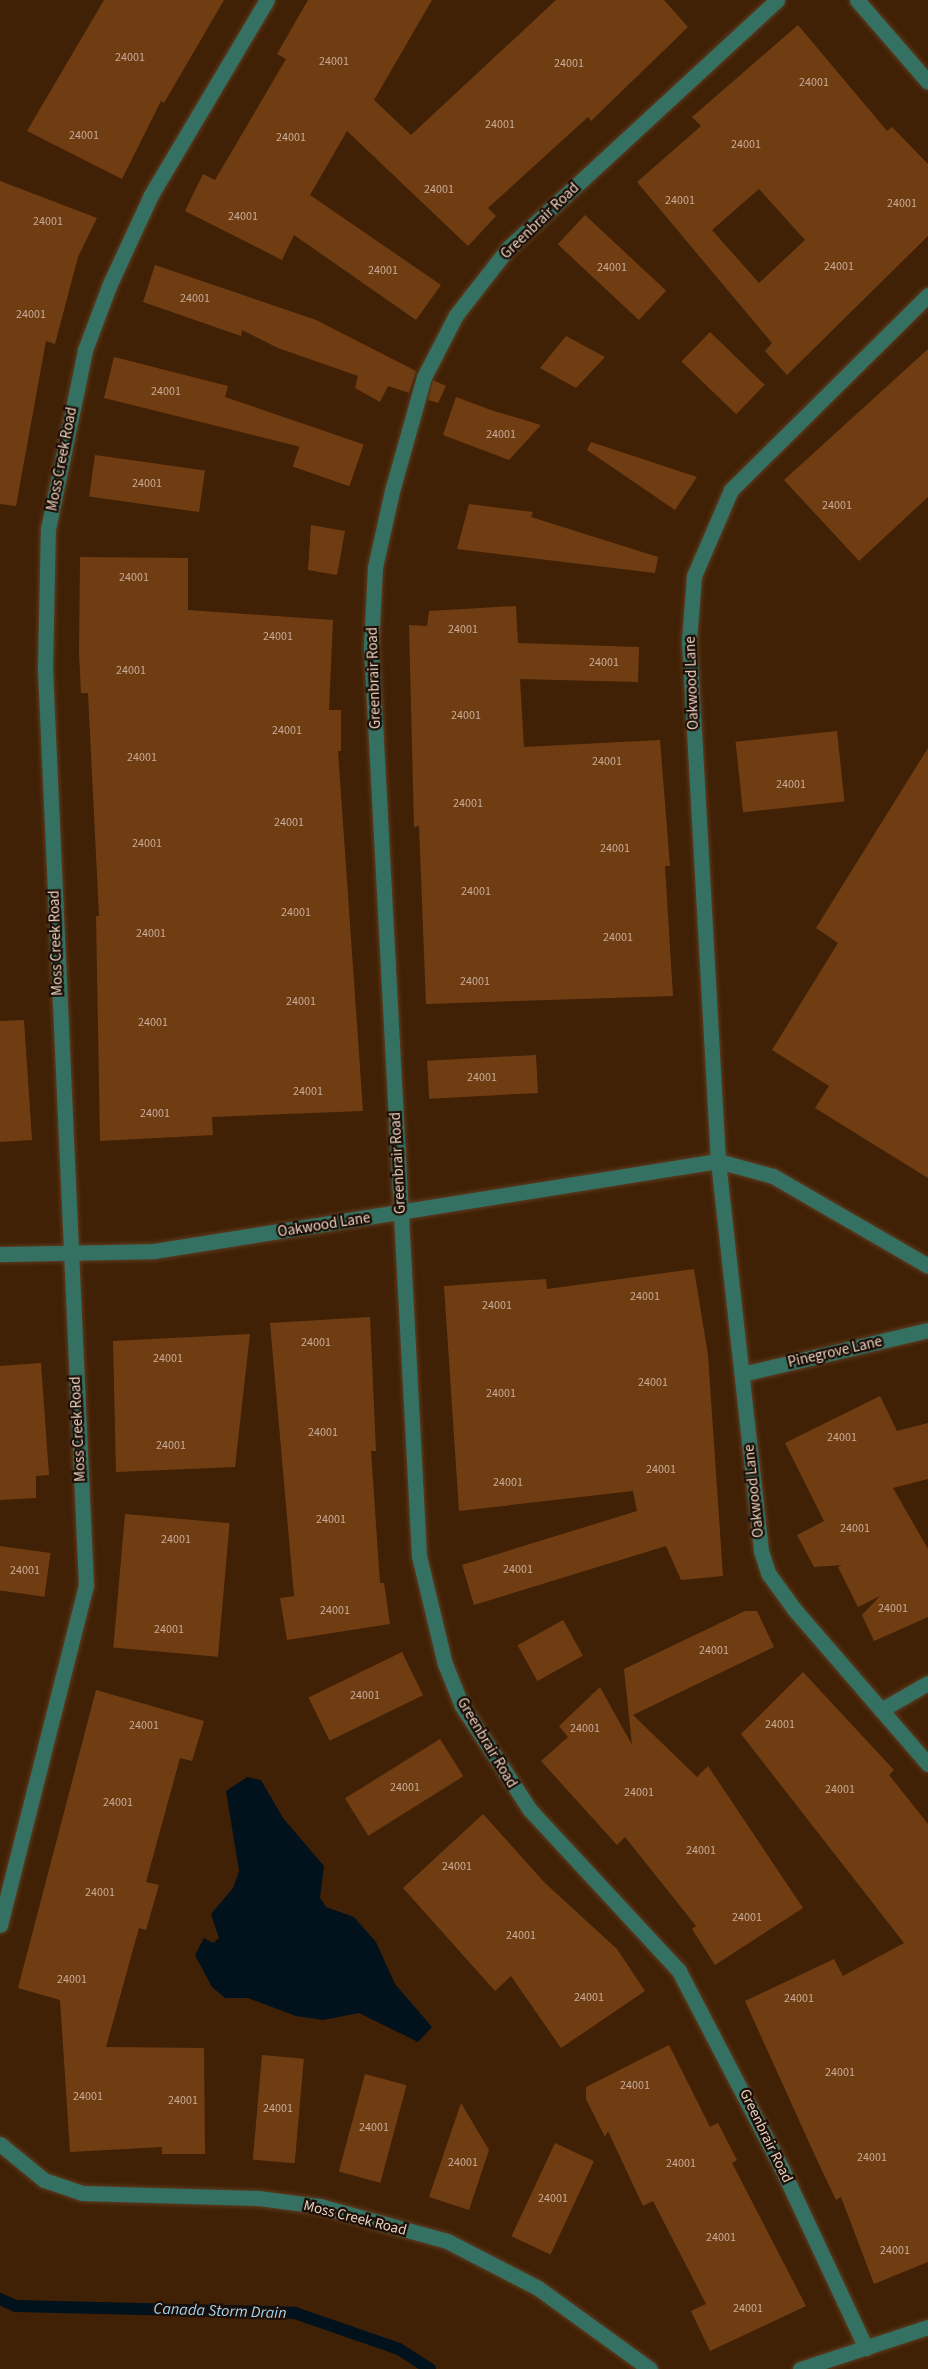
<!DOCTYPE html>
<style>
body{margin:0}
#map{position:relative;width:928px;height:2369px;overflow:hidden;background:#412105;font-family:"Source Sans 3",sans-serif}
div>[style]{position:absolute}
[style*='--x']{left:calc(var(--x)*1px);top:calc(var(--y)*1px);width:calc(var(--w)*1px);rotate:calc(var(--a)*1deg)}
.water>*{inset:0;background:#01121d}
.stream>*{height:12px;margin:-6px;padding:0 6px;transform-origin:6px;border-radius:6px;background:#01121d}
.building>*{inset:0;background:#703d13;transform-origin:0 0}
.roads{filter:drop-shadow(0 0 2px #5b3d23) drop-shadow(0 0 2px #5b3d23)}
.minor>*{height:15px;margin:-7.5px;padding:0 7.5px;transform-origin:7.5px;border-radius:7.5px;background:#357163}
span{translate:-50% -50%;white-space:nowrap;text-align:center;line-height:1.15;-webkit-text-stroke:4.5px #1d0f05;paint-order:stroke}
.number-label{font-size:12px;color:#c8aa96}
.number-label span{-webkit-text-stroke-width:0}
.street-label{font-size:15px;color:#e5cfc1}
.water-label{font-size:16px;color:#a0d5f6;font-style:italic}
</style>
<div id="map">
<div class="water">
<div style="clip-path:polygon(247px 1777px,261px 1780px,283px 1818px,324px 1866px,320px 1898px,326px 1907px,354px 1917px,376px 1942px,395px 1984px,432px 2027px,418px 2042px,359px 2013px,323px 2020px,296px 2016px,248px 1998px,225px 1998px,212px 1987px,195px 1955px,204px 1938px,213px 1943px,219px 1938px,211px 1914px,233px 1888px,239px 1871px,226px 1791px)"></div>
</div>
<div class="stream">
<div style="--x:0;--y:2299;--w:17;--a:24"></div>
<div style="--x:16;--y:2306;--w:279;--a:1.4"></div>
<div style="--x:295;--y:2313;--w:110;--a:19.1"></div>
<div style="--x:399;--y:2349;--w:37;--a:33"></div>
</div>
<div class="building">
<div style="clip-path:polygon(104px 0,224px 0,164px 103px,161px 101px,122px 179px,27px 131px)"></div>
<div style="clip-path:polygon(308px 0,432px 0,374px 100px,411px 135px,556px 0,664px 0,688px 27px,591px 121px,588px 117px,488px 208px,496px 216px,468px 246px,347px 131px,310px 195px,441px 285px,416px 320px,294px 235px,282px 260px,185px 211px,203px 174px,215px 180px,286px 59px,277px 54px)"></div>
<div style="clip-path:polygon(evenodd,798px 25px,887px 131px,892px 127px,928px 164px,928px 236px,787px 375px,765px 351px,772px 343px,637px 182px,701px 126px,692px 117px,798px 25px,759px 189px,805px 240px,759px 283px,712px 230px,759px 189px)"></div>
<div style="clip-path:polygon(0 181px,97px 218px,78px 257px,55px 344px,46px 341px,16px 506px,0 504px)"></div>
<div style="left:585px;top:215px;width:111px;height:40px;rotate:43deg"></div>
<div style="clip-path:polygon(155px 265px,316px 320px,416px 371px,409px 393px,388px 386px,380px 402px,355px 388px,358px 376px,278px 348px,242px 330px,241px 336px,143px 302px)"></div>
<div style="left:710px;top:332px;width:76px;height:41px;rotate:44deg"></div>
<div style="clip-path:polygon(566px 336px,605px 357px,576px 388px,540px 368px)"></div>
<div style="clip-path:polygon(928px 349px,928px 497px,859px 561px,784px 480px)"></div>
<div style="clip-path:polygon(114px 357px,228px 386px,225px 397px,307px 425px,301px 447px,104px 398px)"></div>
<div style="clip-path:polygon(433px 380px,446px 386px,438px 403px,428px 400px)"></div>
<div style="clip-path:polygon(456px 397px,491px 410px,541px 425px,509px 460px,443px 435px)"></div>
<div style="left:307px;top:425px;width:60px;height:44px;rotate:19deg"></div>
<div style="clip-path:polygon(591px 442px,697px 477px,675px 510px,587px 450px)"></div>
<div style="left:95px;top:455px;width:111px;height:42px;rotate:8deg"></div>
<div style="clip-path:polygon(469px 504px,533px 512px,531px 517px,658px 557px,655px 573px,457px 549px)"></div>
<div style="clip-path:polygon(311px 525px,345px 531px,337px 575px,308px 570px)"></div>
<div style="clip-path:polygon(80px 557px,188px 558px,188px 610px,333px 620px,329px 710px,341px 710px,341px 751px,338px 751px,363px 1111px,212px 1117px,213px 1135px,100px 1141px,96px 916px,99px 916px,88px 693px,81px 693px,79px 653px)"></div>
<div style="clip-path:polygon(516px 606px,518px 643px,639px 647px,638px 682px,520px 679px,524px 747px,660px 740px,670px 866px,665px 866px,673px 996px,426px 1004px,419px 826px,414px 827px,409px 625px,427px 626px,429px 611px)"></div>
<div style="left:837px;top:731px;width:71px;height:102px;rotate:84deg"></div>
<div style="clip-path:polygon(928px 748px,928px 1178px,815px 1108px,829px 1086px,772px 1050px,838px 943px,816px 928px)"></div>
<div style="clip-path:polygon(24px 1020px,32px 1140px,0 1142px,0 1021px)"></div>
<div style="left:536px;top:1055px;width:38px;height:109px;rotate:87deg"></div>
<div style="clip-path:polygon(694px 1269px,708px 1355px,723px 1576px,681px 1580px,666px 1546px,474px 1605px,462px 1565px,637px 1511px,633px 1491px,459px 1511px,444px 1286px,546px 1279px,547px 1289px)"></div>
<div style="clip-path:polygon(370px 1317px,376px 1451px,371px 1451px,380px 1583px,384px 1583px,390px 1624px,287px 1640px,280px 1598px,294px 1596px,270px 1323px)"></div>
<div style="clip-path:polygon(250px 1334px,235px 1467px,116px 1472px,113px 1341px)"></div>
<div style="clip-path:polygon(41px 1363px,49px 1475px,36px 1476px,36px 1498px,0 1500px,0 1366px)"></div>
<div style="clip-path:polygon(880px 1396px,897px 1431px,928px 1423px,928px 1479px,893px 1488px,928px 1549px,928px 1617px,874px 1641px,862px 1615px,880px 1596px,858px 1607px,838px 1567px,842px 1565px,814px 1567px,797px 1535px,824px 1521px,785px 1443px)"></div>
<div style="left:125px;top:1514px;width:105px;height:134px;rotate:5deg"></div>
<div style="left:0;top:1546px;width:51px;height:44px;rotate:8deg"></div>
<div style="clip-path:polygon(745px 1611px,757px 1611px,774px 1647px,633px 1715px,697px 1777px,708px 1766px,803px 1908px,715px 1965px,692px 1929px,696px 1926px,625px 1837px,617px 1845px,541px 1761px,568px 1737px,559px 1726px,600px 1687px,632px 1745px,624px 1669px)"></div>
<div style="left:563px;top:1620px;width:41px;height:52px;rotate:61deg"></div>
<div style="left:402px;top:1652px;width:48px;height:104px;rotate:64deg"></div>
<div style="clip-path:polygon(803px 1672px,894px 1770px,889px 1775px,928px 1824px,928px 2262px,874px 2284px,841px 2197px,836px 2200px,817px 2160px,745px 2001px,834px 1959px,843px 1976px,904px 1943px,741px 1734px)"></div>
<div style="clip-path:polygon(96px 1690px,204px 1721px,192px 1761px,180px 1758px,146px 1882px,159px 1885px,146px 1930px,139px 1928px,106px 2047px,204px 2048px,205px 2154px,162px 2154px,162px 2147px,70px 2152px,60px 2000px,18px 1988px)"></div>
<div style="left:440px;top:1739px;width:44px;height:112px;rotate:58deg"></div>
<div style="clip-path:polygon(483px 1814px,545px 1883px,617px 1949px,645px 1991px,561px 2048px,511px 1976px,495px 1991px,403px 1888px)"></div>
<div style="clip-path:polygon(669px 2045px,710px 2127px,718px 2123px,737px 2160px,732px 2163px,806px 2306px,710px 2351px,691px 2311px,706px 2304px,653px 2201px,643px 2206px,608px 2131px,605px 2137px,586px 2099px,586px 2087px)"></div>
<div style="left:262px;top:2055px;width:42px;height:105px;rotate:5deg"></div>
<div style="left:365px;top:2074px;width:43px;height:101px;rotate:15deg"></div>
<div style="clip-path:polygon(461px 2103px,489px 2150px,469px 2210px,429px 2197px)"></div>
<div style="left:555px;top:2143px;width:43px;height:103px;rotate:25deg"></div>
</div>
<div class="roads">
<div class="minor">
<div style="--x:777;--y:0;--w:364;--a:137.3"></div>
<div style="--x:509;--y:247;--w:86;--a:127.9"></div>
<div style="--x:456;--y:315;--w:70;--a:117.3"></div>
<div style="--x:424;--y:377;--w:118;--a:105.7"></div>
<div style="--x:392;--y:491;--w:78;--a:102.6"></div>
<div style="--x:375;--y:567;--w:79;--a:92.9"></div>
<div style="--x:371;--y:646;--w:911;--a:86.98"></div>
<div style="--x:419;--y:1556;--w:111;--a:76.5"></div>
<div style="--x:445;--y:1664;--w:45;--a:68"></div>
<div style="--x:462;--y:1706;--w:124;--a:56.8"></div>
<div style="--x:530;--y:1810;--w:219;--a:47.2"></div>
<div style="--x:679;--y:1971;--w:223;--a:62.5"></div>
<div style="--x:782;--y:2169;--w:198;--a:64.9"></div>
<div style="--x:857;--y:0;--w:108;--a:49.1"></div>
<div style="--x:928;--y:295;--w:277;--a:135.3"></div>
<div style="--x:731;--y:490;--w:94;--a:113.3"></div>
<div style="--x:694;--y:576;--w:65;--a:94.4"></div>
<div style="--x:689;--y:641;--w:521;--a:86.81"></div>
<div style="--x:718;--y:1161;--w:392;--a:83.7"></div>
<div style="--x:761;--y:1551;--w:23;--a:72"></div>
<div style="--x:768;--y:1573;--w:44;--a:54.2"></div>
<div style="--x:794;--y:1609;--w:205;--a:49.2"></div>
<div style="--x:0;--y:1254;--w:154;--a:-1.1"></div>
<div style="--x:154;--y:1251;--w:571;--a:-9.07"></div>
<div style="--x:718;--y:1161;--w:57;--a:15.3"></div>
<div style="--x:773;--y:1176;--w:179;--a:30.1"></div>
<div style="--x:742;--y:1374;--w:191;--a:-13.3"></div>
<div style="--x:881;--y:1710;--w:54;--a:-29.9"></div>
<div style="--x:0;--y:1925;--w:350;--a:-75.8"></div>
<div style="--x:86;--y:1586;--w:919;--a:-92.56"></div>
<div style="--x:45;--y:668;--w:139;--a:-88.8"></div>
<div style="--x:48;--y:529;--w:183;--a:-78.3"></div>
<div style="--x:85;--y:350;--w:68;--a:-69.4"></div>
<div style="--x:109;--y:286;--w:100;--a:-65.2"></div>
<div style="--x:151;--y:195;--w:227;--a:-59.3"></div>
<div style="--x:0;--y:2144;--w:57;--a:39.3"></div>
<div style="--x:44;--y:2180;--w:40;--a:18.9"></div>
<div style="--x:82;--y:2193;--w:176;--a:1.6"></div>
<div style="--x:258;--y:2198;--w:63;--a:7.4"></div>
<div style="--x:320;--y:2206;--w:132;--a:15.4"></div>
<div style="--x:447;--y:2241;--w:102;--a:27.3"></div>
<div style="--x:538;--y:2288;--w:138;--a:35.9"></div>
<div style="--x:800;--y:2369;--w:135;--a:-18.2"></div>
</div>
</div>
<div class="number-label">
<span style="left:130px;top:58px">24001</span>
<span style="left:334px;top:62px">24001</span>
<span style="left:569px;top:64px">24001</span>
<span style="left:814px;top:83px">24001</span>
<span style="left:500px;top:125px">24001</span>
<span style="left:84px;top:136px">24001</span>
<span style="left:291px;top:138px">24001</span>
<span style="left:746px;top:145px">24001</span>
<span style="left:439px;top:190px">24001</span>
<span style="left:680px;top:201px">24001</span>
<span style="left:902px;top:204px">24001</span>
<span style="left:243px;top:217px">24001</span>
<span style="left:48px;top:222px">24001</span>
<span style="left:839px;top:267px">24001</span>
<span style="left:612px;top:268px">24001</span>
<span style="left:383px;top:271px">24001</span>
<span style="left:195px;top:299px">24001</span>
<span style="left:31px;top:315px">24001</span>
<span style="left:166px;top:392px">24001</span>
<span style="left:501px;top:435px">24001</span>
<span style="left:147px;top:484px">24001</span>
<span style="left:837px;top:506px">24001</span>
<span style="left:134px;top:578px">24001</span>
<span style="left:463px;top:630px">24001</span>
<span style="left:278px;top:637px">24001</span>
<span style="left:604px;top:663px">24001</span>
<span style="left:131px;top:671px">24001</span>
<span style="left:466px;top:716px">24001</span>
<span style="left:287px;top:731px">24001</span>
<span style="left:142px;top:758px">24001</span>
<span style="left:607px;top:762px">24001</span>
<span style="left:791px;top:785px">24001</span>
<span style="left:468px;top:804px">24001</span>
<span style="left:289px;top:823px">24001</span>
<span style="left:147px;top:844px">24001</span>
<span style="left:615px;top:849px">24001</span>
<span style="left:476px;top:892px">24001</span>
<span style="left:296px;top:913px">24001</span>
<span style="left:151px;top:934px">24001</span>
<span style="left:618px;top:938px">24001</span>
<span style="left:475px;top:982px">24001</span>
<span style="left:301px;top:1002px">24001</span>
<span style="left:153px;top:1023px">24001</span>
<span style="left:482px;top:1078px">24001</span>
<span style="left:308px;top:1092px">24001</span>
<span style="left:155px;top:1114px">24001</span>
<span style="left:645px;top:1297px">24001</span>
<span style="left:497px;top:1306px">24001</span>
<span style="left:316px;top:1343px">24001</span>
<span style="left:168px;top:1359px">24001</span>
<span style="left:653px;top:1383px">24001</span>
<span style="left:501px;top:1394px">24001</span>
<span style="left:323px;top:1433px">24001</span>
<span style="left:842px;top:1438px">24001</span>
<span style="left:171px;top:1446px">24001</span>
<span style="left:661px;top:1470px">24001</span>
<span style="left:508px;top:1483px">24001</span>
<span style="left:331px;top:1520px">24001</span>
<span style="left:855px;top:1529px">24001</span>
<span style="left:176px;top:1540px">24001</span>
<span style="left:518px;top:1570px">24001</span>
<span style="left:25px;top:1571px">24001</span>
<span style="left:893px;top:1609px">24001</span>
<span style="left:335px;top:1611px">24001</span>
<span style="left:169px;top:1630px">24001</span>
<span style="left:714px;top:1651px">24001</span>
<span style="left:365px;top:1696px">24001</span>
<span style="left:780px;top:1725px">24001</span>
<span style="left:144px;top:1726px">24001</span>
<span style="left:585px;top:1729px">24001</span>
<span style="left:405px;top:1788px">24001</span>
<span style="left:840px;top:1790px">24001</span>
<span style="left:639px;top:1793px">24001</span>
<span style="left:118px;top:1803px">24001</span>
<span style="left:701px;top:1851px">24001</span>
<span style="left:457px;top:1867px">24001</span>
<span style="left:100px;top:1893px">24001</span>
<span style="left:747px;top:1918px">24001</span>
<span style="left:521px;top:1936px">24001</span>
<span style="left:72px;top:1980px">24001</span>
<span style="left:589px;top:1998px">24001</span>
<span style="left:799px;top:1999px">24001</span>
<span style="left:840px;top:2073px">24001</span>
<span style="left:635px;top:2086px">24001</span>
<span style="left:88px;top:2097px">24001</span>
<span style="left:183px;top:2101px">24001</span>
<span style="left:278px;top:2109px">24001</span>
<span style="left:374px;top:2128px">24001</span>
<span style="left:872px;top:2158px">24001</span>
<span style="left:463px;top:2163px">24001</span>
<span style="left:681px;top:2164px">24001</span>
<span style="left:553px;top:2199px">24001</span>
<span style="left:721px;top:2238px">24001</span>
<span style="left:895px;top:2251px">24001</span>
<span style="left:748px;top:2309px">24001</span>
</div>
<div class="street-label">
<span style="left:540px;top:221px;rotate:-44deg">Greenbrair Road</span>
<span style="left:62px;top:459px;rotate:-79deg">Moss Creek Road</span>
<span style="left:374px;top:678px;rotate:-92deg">Greenbrair Road</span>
<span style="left:692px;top:683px;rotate:-92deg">Oakwood Lane</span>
<span style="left:56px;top:943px;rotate:-92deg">Moss Creek Road</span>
<span style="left:398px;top:1163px;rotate:-93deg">Greenbrair Road</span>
<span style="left:324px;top:1225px;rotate:-9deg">Oakwood Lane</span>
<span style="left:835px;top:1352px;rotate:-13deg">Pinegrove Lane</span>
<span style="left:78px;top:1429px;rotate:-93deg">Moss Creek Road</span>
<span style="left:754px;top:1491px;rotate:-96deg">Oakwood Lane</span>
<span style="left:487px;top:1743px;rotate:59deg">Greenbrair Road</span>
<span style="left:766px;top:2136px;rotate:64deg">Greenbrair Road</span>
<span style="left:355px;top:2218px;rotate:14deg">Moss Creek Road</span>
</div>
<div class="water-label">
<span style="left:220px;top:2311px;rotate:2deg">Canada Storm Drain</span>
</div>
</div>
